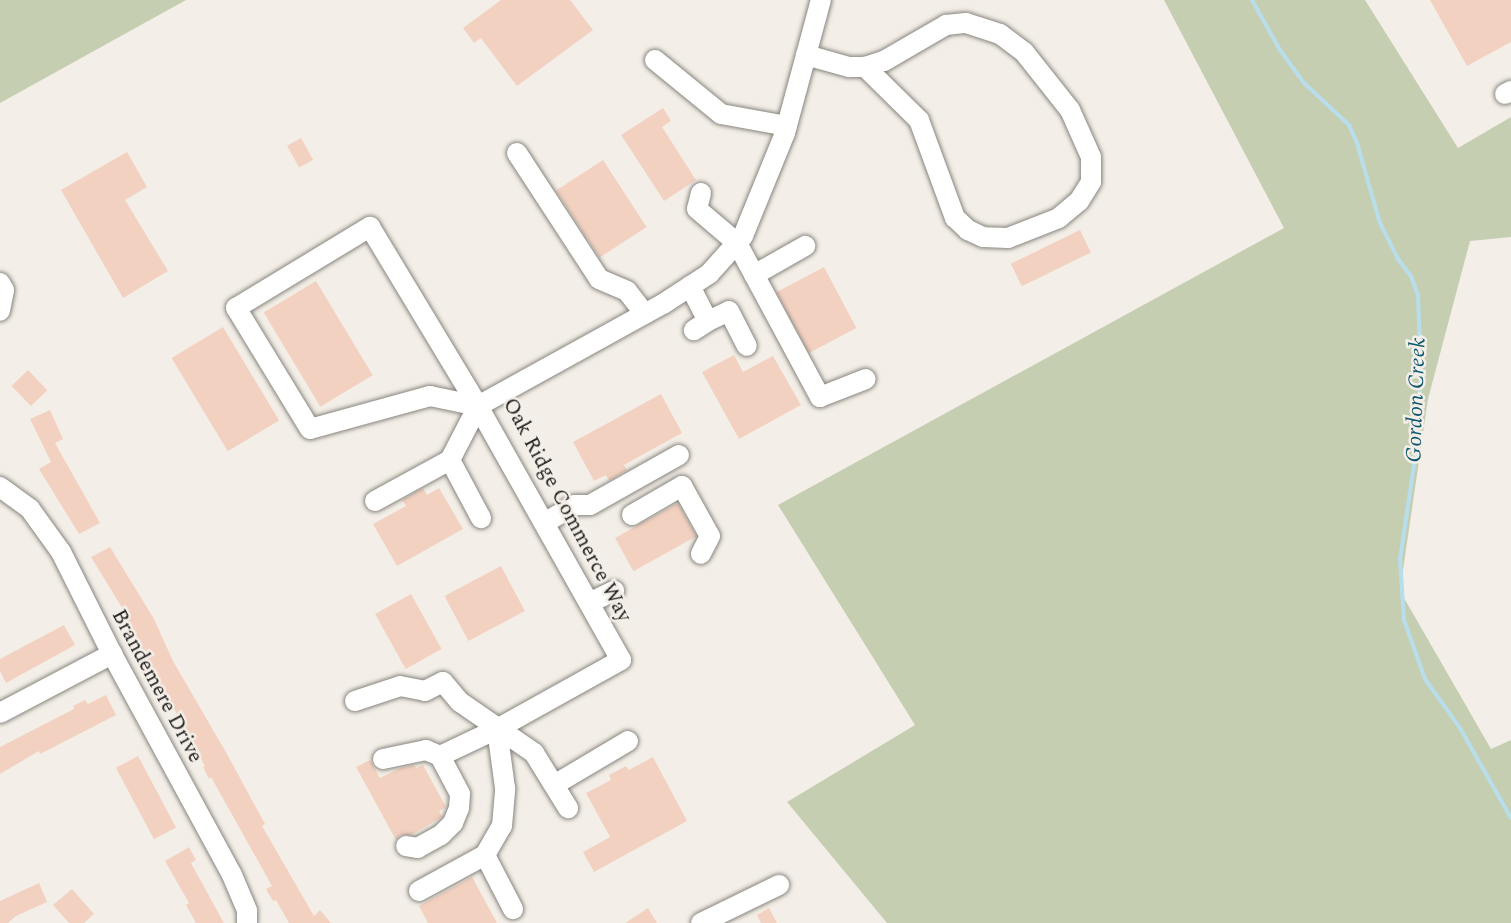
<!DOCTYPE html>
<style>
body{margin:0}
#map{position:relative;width:1511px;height:923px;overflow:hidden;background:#f3efe8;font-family:Spectral,serif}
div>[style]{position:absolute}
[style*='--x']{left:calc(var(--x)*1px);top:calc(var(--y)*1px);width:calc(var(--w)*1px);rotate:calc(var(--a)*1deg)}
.green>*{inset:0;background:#c6ceb1}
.stream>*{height:4px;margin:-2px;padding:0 2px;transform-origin:2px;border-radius:2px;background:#b8deec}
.building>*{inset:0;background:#f3d1c1;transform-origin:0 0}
.roads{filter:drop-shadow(0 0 2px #88857e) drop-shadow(0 0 2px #88857e)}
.minor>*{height:20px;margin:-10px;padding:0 10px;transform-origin:10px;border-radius:10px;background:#fff}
span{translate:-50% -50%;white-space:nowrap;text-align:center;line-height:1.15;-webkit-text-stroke:5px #f3efe8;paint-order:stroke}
.street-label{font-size:21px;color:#22201e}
.water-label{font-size:22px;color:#11596e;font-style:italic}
</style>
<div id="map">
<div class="green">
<div style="clip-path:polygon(0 0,186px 0,0 103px)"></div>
<div style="clip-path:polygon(1164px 0,1365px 0,1458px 148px,1511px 117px,1511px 237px,1470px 241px,1428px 399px,1400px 591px,1491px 749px,1511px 740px,1511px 923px,887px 923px,787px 802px,915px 725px,778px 505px,1284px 228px)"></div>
</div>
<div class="stream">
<div style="--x:1252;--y:0;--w:57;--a:60.8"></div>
<div style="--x:1280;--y:50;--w:41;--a:54"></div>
<div style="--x:1304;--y:83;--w:62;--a:43"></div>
<div style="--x:1349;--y:125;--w:20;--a:66"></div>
<div style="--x:1357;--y:143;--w:83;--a:74"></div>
<div style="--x:1380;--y:223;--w:40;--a:63.4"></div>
<div style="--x:1398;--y:259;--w:21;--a:53"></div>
<div style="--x:1411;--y:276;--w:20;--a:70"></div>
<div style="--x:1418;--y:295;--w:81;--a:87.9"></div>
<div style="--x:1421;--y:376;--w:82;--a:94.2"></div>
<div style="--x:1415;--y:458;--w:102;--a:98.4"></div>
<div style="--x:1400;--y:559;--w:61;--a:86.2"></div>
<div style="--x:1404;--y:620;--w:63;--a:70.4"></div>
<div style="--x:1425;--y:679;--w:60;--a:54.5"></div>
<div style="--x:1460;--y:728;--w:103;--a:60.5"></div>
</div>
<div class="building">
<div style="clip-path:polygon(501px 0,570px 0,593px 30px,517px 86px,481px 38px,474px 43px,463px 28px)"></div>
<div style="clip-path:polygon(1430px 0,1511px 0,1511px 42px,1467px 66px)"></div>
<div style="clip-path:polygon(663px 108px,671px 121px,662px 127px,696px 180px,664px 201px,621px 135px)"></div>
<div style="left:301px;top:138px;width:25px;height:16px;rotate:61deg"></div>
<div style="clip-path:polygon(127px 152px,147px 187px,125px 200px,168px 271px,123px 298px,61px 190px)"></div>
<div style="left:603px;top:160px;width:80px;height:56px;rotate:57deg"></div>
<div style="left:1080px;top:230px;width:25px;height:77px;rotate:64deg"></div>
<div style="left:824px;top:267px;width:69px;height:54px;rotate:62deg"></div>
<div style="left:316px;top:281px;width:110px;height:61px;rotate:59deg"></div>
<div style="left:223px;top:327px;width:109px;height:60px;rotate:59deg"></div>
<div style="clip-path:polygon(734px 355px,743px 372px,773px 356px,801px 405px,739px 439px,702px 372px)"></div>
<div style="left:28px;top:370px;width:28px;height:23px;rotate:46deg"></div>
<div style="clip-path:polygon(661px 394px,682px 433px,624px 465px,627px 470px,609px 481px,606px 475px,594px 481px,573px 442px)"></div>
<div style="clip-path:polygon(50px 410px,63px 439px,55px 443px,100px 523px,79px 534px,39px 469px,51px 462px,30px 419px)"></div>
<div style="clip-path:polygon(423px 488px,427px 495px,439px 488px,463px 529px,397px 566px,373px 524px,406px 506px,402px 500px)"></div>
<div style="left:678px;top:503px;width:38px;height:72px;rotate:61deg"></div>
<div style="clip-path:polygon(110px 547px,154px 619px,173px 661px,227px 754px,265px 824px,262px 826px,314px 916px,320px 910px,331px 923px,289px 923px,276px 900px,273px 901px,266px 889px,272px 886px,211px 777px,209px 779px,203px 767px,205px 766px,161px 685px,132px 631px,129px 633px,123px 622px,129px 619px,91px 557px)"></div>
<div style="left:501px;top:566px;width:51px;height:64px;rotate:62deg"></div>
<div style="left:411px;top:594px;width:63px;height:41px;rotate:61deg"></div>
<div style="clip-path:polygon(64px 625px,75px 645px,6px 683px,0 671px,0 659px)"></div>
<div style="clip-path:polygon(106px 695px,116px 715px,40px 754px,39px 751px,0 774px,0 747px,74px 709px,73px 706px,85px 700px,88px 704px)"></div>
<div style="left:138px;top:756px;width:81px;height:25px;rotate:62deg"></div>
<div style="clip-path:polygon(653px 757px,687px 821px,594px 872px,583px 852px,610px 837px,586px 793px,611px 780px,609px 775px,626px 766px,629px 770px)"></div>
<div style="clip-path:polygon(370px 760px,380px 778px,400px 768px,414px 765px,416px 768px,423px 765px,446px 807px,439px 811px,442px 817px,411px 835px,401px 835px,396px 840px,356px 767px)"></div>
<div style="clip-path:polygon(189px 847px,196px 860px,191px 863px,224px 923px,196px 923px,186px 905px,189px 903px,165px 861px)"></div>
<div style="clip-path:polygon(472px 877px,497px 923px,428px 923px,419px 906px)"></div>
<div style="clip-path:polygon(39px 883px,47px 902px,16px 916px,8px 923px,0 923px,0 901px)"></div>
<div style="clip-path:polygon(72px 889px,94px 914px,84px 923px,69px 923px,53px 905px)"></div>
<div style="clip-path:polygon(648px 908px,657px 923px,625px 923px)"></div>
<div style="clip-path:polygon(769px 908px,777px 923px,761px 923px,757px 915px)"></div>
</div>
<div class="roads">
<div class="minor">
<div style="--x:806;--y:55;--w:45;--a:15.6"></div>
<div style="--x:849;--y:67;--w:16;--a:0"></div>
<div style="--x:865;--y:67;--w:20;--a:-18"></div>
<div style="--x:884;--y:61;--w:72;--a:-30.1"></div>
<div style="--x:946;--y:25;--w:20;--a:-6"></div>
<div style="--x:966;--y:23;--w:36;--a:18"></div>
<div style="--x:1000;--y:34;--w:30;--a:37"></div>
<div style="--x:1024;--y:52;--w:74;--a:51.6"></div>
<div style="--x:1070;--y:110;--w:51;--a:65.9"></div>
<div style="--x:1091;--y:157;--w:25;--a:90"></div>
<div style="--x:1091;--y:182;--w:22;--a:122"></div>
<div style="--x:1079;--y:201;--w:26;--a:140"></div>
<div style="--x:1059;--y:218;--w:55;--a:158.6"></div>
<div style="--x:1008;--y:238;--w:25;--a:-178"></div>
<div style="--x:983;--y:237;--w:17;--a:-155"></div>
<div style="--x:968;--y:230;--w:18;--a:-137"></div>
<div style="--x:955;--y:218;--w:104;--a:-110.2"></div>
<div style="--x:919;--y:120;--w:76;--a:-135.5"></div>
<div style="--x:655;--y:60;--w:85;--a:39.3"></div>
<div style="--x:721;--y:114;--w:67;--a:10.3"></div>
<div style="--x:1505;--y:94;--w:7;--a:-27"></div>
<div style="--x:517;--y:153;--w:150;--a:56.9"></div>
<div style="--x:599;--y:279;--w:30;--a:23"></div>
<div style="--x:627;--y:291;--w:29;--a:52"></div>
<div style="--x:701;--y:193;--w:16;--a:104"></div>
<div style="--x:697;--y:209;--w:52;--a:40.4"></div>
<div style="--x:737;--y:243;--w:175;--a:61.7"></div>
<div style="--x:820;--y:397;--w:49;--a:-21.4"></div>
<div style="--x:754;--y:275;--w:59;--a:-29.6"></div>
<div style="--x:0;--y:283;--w:8;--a:60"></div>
<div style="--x:4;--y:290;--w:21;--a:101"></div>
<div style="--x:690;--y:286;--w:39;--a:63"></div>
<div style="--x:708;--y:321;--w:17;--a:147"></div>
<div style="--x:708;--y:321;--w:23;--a:-25"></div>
<div style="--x:729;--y:311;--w:39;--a:63"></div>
<div style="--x:450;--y:460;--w:66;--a:61.9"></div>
<div style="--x:0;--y:487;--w:37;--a:36"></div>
<div style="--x:30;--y:509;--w:53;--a:54.2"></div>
<div style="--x:61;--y:552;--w:114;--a:63.4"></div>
<div style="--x:112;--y:654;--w:251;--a:61.5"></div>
<div style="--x:232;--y:875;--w:39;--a:67"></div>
<div style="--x:247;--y:911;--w:12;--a:90"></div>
<div style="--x:375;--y:501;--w:85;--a:-28.7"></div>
<div style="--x:450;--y:460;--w:61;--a:-62.6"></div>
<div style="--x:478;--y:406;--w:49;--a:-168.2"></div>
<div style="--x:430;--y:396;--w:124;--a:164.6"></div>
<div style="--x:310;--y:429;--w:142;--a:-121.4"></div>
<div style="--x:236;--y:308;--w:157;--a:-31.2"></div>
<div style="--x:370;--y:227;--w:209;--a:58.9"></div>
<div style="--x:632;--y:515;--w:58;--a:-30.1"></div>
<div style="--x:682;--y:486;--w:57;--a:60.8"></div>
<div style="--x:710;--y:536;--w:20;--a:117"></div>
<div style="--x:544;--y:523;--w:36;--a:-30"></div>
<div style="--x:575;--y:505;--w:15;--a:0"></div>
<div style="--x:590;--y:505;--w:102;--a:-29.3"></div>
<div style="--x:589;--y:603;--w:28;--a:-26"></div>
<div style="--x:355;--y:701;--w:47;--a:-18.4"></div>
<div style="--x:400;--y:686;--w:25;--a:11"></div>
<div style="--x:425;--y:691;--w:20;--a:-27"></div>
<div style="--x:443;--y:682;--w:26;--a:50"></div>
<div style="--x:460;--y:702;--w:90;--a:34.6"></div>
<div style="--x:534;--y:753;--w:65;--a:58.3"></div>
<div style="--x:0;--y:713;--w:127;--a:-27.8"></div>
<div style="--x:440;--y:756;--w:63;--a:-25.3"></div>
<div style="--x:497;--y:729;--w:142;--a:-29.1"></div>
<div style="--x:621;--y:660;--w:291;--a:-119.4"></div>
<div style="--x:478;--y:406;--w:211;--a:-28.9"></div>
<div style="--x:663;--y:304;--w:55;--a:-33.1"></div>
<div style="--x:709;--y:274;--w:51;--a:-48.2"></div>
<div style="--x:743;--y:236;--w:111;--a:-67.8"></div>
<div style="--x:785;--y:133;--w:138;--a:-74.9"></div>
<div style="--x:383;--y:759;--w:44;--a:-11.8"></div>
<div style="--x:426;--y:750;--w:15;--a:23"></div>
<div style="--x:440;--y:756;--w:43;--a:62.2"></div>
<div style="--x:460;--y:794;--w:14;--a:94"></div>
<div style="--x:459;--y:808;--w:16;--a:112"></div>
<div style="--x:453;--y:823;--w:17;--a:135"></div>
<div style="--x:441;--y:835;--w:26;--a:151"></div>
<div style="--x:418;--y:848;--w:12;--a:-171"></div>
<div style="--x:554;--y:785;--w:86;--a:-30.7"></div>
<div style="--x:485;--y:855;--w:34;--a:-60"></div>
<div style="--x:502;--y:826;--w:38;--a:-85"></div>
<div style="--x:505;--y:788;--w:60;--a:-97.7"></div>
<div style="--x:419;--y:891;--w:75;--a:-28.6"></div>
<div style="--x:485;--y:855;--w:61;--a:62.6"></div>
<div style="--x:701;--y:923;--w:87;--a:-26"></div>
</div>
</div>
<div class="street-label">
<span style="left:567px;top:510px;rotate:62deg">Oak Ridge Commerce Way</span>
<span style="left:157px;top:686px;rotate:62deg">Brandemere Drive</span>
</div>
<div class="water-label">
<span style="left:1416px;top:400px;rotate:-88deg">Gordon Creek</span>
</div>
</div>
